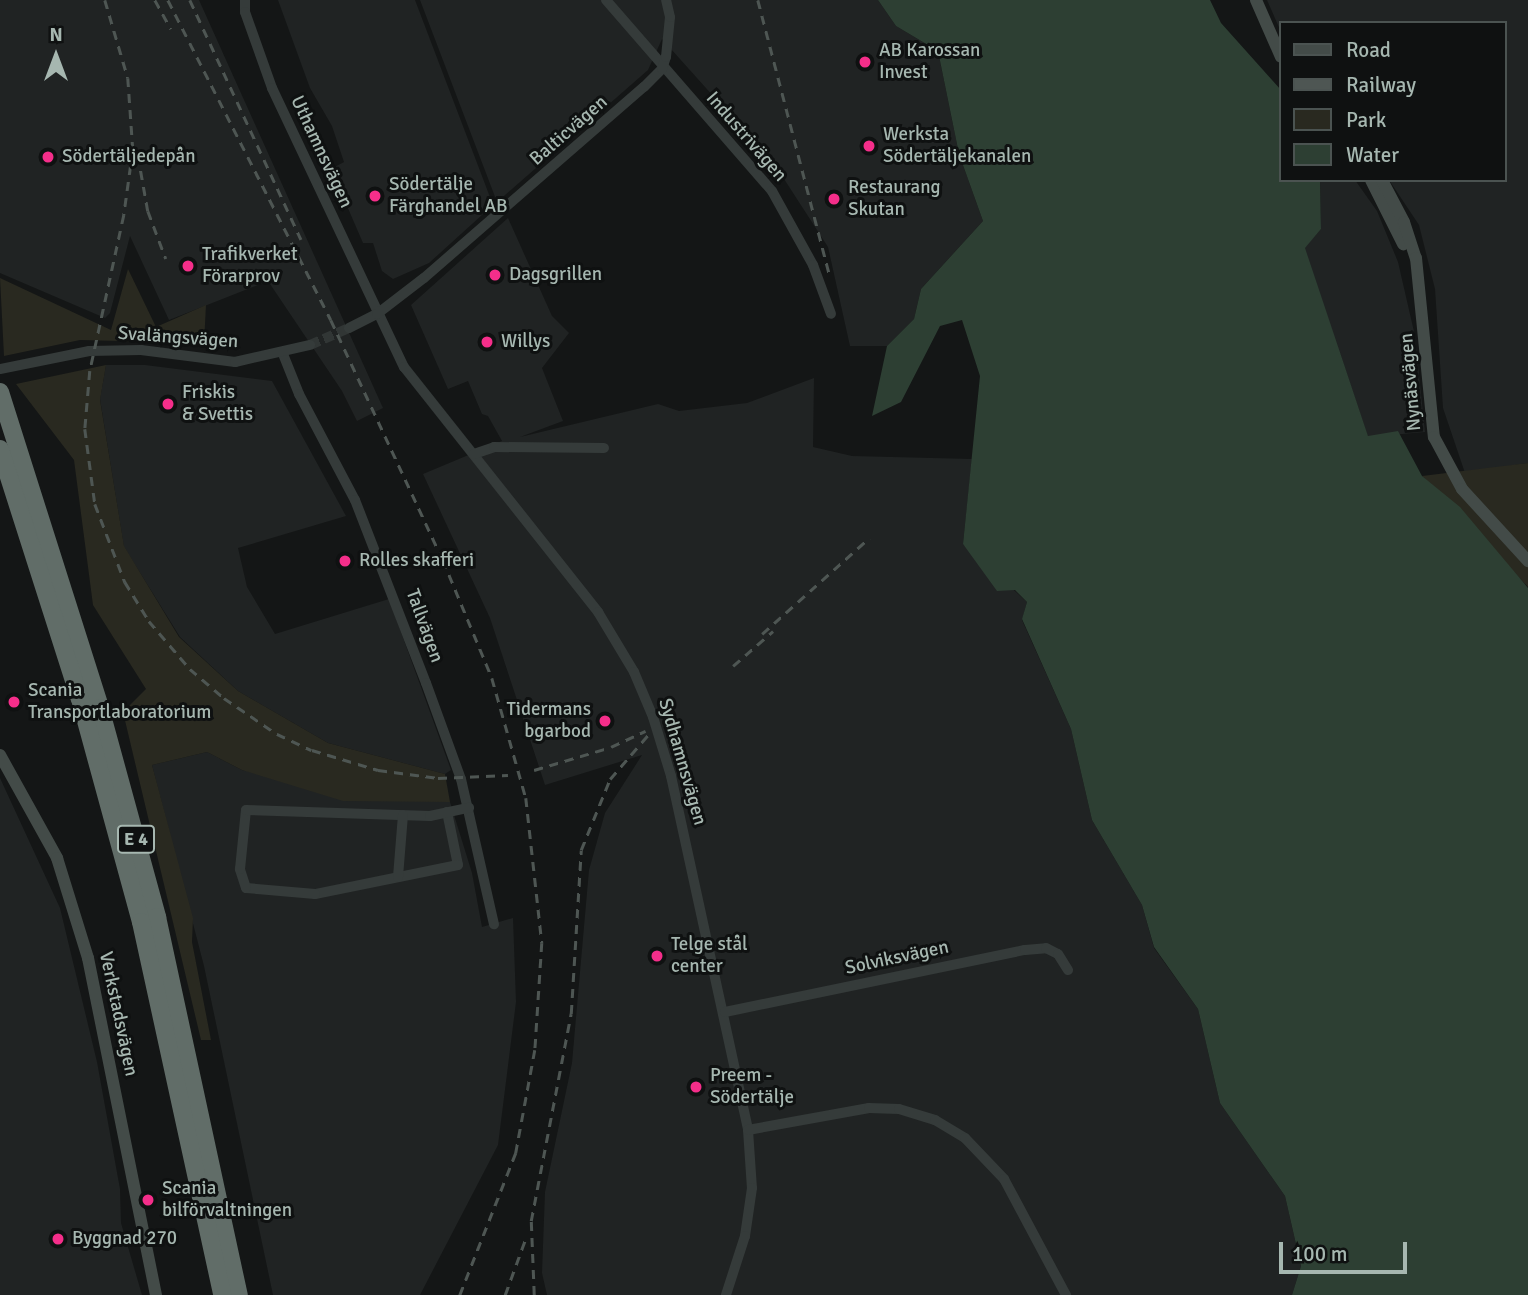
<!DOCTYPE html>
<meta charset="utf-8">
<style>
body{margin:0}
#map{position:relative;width:1528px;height:1295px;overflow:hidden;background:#141616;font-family:Signika,sans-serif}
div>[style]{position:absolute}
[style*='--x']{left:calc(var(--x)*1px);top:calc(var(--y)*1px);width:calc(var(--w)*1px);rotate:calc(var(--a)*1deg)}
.built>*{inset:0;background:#202323}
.green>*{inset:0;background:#292920}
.water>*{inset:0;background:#2d3f33}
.street-tunnel>*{height:10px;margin-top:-5px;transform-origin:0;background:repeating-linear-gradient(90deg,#313635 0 10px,transparent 0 15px)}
.street>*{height:10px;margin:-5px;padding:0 5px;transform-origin:5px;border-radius:5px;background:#353b3a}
.secondary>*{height:12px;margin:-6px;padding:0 6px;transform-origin:6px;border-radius:6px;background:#434b48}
.highway>*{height:18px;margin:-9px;padding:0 9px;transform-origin:9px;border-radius:9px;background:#616d68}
.rail>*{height:2.5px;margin-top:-1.25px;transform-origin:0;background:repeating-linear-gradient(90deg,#4e5653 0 9px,transparent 0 16px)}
.dots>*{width:19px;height:19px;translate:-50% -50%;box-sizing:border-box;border:4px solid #0f1111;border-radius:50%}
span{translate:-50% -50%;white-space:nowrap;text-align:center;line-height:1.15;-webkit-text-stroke:6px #0f1111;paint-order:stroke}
.shield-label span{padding:2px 5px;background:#0f1111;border:2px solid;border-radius:5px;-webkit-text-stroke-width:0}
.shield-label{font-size:18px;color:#a6b7b0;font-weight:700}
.poi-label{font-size:19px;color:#a6b7b0}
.left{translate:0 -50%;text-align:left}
.right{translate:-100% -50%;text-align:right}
.street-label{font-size:19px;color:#a6b7b0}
.legend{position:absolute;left:1279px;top:21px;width:228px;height:161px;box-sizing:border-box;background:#0f1111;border:2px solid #4b5351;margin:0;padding:9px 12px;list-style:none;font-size:21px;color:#a6b7b0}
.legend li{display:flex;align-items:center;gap:14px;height:35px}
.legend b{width:35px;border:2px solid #4b5351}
.north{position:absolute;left:21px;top:21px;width:70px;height:70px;-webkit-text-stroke:5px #0f1111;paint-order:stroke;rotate:0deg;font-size:19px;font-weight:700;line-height:28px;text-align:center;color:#a6b7b0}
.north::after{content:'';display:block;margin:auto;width:24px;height:32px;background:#a6b7b0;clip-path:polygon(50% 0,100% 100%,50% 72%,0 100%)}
.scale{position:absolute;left:1279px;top:1242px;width:128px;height:32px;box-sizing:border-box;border:4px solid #a6b7b0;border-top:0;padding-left:9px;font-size:21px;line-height:24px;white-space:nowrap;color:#a6b7b0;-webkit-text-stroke:5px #0f1111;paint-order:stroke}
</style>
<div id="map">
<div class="built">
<div style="clip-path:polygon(0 0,199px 0,383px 408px,357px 421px,342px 391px,268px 281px,169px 320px,130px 236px,110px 313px,105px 318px,0 273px)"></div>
<div style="clip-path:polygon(278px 0,415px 0,493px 205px,429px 263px,393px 279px,382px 271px,373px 243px,363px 243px,331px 169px,344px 162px,332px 126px,310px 88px)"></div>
<div style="clip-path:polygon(420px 0,878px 0,896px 26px,938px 51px,959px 154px,983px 221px,921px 289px,914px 319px,887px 346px,850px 346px,828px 247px,775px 165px,662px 39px,648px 70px,497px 202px)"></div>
<div style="clip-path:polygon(1267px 0,1528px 0,1528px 463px,1465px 473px,1443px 408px,1435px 289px,1419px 225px,1389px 180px,1505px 180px,1505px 23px,1281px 23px,1281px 32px)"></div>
<div style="clip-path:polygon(1320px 180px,1355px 180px,1377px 211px,1398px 262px,1415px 336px,1425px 432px,1368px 437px,1304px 248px,1321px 229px)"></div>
<div style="clip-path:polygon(508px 218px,552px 316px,569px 333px,542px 368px,563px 421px,520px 437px,658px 404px,679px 411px,747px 403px,814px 378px,813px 447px,852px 456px,972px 459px,963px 544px,1027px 602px,1022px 620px,1071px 729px,1092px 820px,1142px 905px,1154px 948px,1198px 1009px,1220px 1103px,1285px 1196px,1301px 1266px,1292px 1295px,547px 1295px,542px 1273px,545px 1192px,572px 1063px,589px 870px,605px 813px,642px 755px,545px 785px,490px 618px,423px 474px,502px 441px,488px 416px,482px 414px,468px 381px,448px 389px,411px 305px)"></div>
<div style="clip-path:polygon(106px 365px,145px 365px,272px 381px,346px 516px,238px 548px,247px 587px,275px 634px,389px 599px,451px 770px,445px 774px,328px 743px,238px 691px,180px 637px,124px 547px,100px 399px)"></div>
<div style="clip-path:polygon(207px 752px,242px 770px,450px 802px,472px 873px,482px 927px,513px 918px,516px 1002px,498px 1145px,420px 1295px,273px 1295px,204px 966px,152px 765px)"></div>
<div style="clip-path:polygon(0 778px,60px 908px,97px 1062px,120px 1189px,121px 1223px,142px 1295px,0 1295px)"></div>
</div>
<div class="green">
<div style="clip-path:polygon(128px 269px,156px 327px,206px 305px,204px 343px,80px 340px,4px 356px,0 278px,111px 330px)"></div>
<div style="clip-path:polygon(106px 365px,100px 400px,124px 546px,179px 637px,238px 691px,328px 743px,445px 774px,450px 802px,343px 801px,242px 770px,207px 752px,152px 765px,193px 918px,192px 942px,211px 1040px,201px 1040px,123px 712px,146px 689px,93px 605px,74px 460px,16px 384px)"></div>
<div style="clip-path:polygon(1528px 463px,1528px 587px,1422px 476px)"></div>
</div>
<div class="water">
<div style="clip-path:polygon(878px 0,1210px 0,1221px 23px,1281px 90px,1281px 180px,1320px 180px,1321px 229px,1305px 248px,1368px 436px,1398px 431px,1422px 476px,1460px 507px,1528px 588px,1528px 1295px,1292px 1295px,1301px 1266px,1285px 1196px,1220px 1103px,1198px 1009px,1154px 947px,1142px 905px,1092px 820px,1071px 729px,1022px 619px,1027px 602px,1015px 590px,997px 591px,963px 544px,980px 376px,962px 320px,940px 326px,901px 402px,872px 416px,887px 346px,914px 319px,921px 289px,983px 221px,959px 154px,938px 51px,896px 26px)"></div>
</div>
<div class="street-tunnel">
<div style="--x:310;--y:345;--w:43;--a:-23.6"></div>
</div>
<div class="street">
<div style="--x:245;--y:0;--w:12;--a:90"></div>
<div style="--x:245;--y:12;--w:81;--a:70.4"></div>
<div style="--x:272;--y:88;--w:309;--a:64.7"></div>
<div style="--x:404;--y:367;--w:313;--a:51.6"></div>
<div style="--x:598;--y:612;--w:70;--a:59"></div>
<div style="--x:634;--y:672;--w:49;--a:67.1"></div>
<div style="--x:653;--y:717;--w:62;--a:73"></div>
<div style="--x:671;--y:776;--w:362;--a:77.7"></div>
<div style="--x:748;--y:1130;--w:58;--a:86.1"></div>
<div style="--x:752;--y:1188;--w:49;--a:98.3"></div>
<div style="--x:745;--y:1236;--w:62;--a:107.9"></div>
<div style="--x:606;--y:0;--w:253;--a:49"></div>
<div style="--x:772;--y:191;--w:85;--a:61"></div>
<div style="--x:813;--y:265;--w:52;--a:69.8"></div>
<div style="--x:349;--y:328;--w:31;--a:-27"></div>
<div style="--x:377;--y:314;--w:59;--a:-37.5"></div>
<div style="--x:424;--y:278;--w:291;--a:-41"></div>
<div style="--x:644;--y:87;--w:25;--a:-45"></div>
<div style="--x:662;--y:69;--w:13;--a:-72"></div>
<div style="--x:666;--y:57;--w:40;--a:-84.3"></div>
<div style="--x:670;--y:17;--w:17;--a:-103"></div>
<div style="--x:283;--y:354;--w:43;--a:68.2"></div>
<div style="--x:299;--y:394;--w:120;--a:62.2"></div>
<div style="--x:355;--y:500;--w:196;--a:68.8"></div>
<div style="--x:426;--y:683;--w:102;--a:70"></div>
<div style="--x:461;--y:779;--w:149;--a:77.2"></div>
<div style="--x:0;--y:369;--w:91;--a:-11.4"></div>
<div style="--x:89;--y:351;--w:52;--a:-1.1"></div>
<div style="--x:141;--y:350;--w:95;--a:7.3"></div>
<div style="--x:235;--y:362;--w:77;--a:-12.8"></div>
<div style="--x:474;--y:454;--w:21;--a:-19"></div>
<div style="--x:494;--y:447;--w:110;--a:0.5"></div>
<div style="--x:447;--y:812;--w:54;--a:78.3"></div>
<div style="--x:458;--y:865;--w:146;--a:168.5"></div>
<div style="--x:315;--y:894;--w:69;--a:-175"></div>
<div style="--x:246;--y:888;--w:20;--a:-108"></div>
<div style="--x:240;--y:869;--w:59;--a:-84.2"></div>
<div style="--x:246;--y:810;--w:184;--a:1.9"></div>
<div style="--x:430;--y:816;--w:40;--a:-12"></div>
<div style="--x:398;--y:877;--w:62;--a:-85.4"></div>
<div style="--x:725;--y:1012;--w:306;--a:-11.7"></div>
<div style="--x:1025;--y:950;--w:21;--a:-5"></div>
<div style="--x:1046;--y:948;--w:13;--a:27"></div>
<div style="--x:1058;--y:954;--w:19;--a:58"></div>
<div style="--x:748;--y:1130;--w:123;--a:-10.3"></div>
<div style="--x:869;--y:1108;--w:30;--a:2"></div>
<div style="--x:899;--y:1109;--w:38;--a:17"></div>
<div style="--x:935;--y:1120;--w:35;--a:31"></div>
<div style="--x:965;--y:1138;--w:57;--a:46.4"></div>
<div style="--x:1004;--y:1179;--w:132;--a:61.9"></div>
</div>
<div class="secondary">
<div style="--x:1256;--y:0;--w:62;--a:66.3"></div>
<div style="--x:1371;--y:180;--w:72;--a:63.4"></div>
<div style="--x:1382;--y:180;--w:47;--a:62.4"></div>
<div style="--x:1404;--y:222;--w:38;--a:72"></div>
<div style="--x:1416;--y:258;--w:180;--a:84.3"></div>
<div style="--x:1434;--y:437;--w:59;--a:61.7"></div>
<div style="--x:1462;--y:489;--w:98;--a:47.5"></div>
<div style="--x:0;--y:755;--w:118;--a:61"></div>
<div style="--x:57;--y:858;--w:105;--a:72.8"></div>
<div style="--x:88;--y:958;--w:344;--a:78.6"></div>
</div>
<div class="highway">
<div style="--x:0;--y:392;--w:331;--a:72.4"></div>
<div style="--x:100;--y:708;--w:217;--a:74.7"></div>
<div style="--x:157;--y:917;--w:387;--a:77.8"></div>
<div style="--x:0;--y:449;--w:262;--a:72.3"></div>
<div style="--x:80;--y:699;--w:231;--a:74.7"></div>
<div style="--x:141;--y:922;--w:382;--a:77.7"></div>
</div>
<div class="rail">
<div style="--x:105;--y:0;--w:81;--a:73.6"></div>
<div style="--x:128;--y:78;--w:72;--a:86"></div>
<div style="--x:133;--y:150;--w:66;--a:97.9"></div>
<div style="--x:124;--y:215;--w:160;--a:102.3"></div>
<div style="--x:90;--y:371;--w:58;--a:94.9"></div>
<div style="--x:85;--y:429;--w:76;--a:82.4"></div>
<div style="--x:95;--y:504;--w:84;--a:69"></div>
<div style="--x:125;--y:582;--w:46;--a:58.4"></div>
<div style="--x:149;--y:621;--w:63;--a:49.5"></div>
<div style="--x:190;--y:669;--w:45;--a:40.5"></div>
<div style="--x:224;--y:698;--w:64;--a:34.2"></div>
<div style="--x:277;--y:734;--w:38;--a:25"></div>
<div style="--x:312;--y:750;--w:69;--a:16.9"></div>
<div style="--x:378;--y:770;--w:61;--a:7.6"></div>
<div style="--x:438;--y:778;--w:70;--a:-2.5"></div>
<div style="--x:155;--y:0;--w:33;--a:61"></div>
<div style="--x:168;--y:0;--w:359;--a:63"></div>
<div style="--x:331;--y:320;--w:265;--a:65"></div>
<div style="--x:443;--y:560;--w:128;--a:67.4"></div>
<div style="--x:492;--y:678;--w:125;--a:74.2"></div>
<div style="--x:526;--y:798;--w:146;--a:83.7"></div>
<div style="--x:542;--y:943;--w:107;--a:93.7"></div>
<div style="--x:535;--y:1050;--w:105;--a:100.5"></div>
<div style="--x:516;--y:1153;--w:153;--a:111.5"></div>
<div style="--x:190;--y:0;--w:264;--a:65.1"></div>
<div style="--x:758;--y:0;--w:285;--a:75.4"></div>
<div style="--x:138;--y:155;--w:57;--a:79.9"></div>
<div style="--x:148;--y:211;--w:51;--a:69.4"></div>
<div style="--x:762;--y:634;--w:144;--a:-41.9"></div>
<div style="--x:733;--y:666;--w:53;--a:-41.2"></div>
<div style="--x:534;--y:770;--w:80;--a:-16.6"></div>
<div style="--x:611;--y:747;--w:38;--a:-25"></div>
<div style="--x:505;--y:1295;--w:59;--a:-70"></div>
<div style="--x:534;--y:1295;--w:74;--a:-92.3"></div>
<div style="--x:531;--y:1221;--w:211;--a:-79.1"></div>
<div style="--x:571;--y:1014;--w:164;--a:-86.5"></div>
<div style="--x:581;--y:850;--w:77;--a:-67.8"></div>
<div style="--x:610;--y:779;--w:58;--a:-49.2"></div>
</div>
<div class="dots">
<div style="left:865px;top:62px;background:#f52e8a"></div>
<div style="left:869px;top:146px;background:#f52e8a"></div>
<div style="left:48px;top:157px;background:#f52e8a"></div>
<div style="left:375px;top:196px;background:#f52e8a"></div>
<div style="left:834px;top:199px;background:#f52e8a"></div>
<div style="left:188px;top:266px;background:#f52e8a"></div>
<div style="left:495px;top:275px;background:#f52e8a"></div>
<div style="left:487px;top:342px;background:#f52e8a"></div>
<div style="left:168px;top:404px;background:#f52e8a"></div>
<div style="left:345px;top:561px;background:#f52e8a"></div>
<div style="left:14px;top:702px;background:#f52e8a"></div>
<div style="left:605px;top:721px;background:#f52e8a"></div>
<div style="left:657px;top:956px;background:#f52e8a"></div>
<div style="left:696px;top:1087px;background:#f52e8a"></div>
<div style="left:148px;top:1200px;background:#f52e8a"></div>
<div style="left:58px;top:1239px;background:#f52e8a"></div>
</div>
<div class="shield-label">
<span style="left:136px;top:839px">E 4</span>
</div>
<div class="poi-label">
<span class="left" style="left:879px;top:62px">AB Karossan<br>Invest</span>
<span class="left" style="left:883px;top:146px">Werksta<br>Södertäljekanalen</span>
<span class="left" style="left:62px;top:157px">Södertäljedepån</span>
<span class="left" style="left:389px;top:196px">Södertälje<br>Färghandel AB</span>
<span class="left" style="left:848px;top:199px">Restaurang<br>Skutan</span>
<span class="left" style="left:202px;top:266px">Trafikverket<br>Förarprov</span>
<span class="left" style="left:509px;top:275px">Dagsgrillen</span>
<span class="left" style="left:501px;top:342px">Willys</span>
<span class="left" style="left:182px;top:404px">Friskis<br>&amp; Svettis</span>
<span class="left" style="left:359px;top:561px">Rolles skafferi</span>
<span class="left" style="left:28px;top:702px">Scania<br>Transportlaboratorium</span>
<span class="right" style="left:591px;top:721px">Tidermans<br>bgarbod</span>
<span class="left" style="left:671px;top:956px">Telge stål<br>center</span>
<span class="left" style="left:710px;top:1087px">Preem -<br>Södertälje</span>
<span class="left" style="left:162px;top:1200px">Scania<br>bilförvaltningen</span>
<span class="left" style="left:72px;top:1239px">Byggnad 270</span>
</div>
<div class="street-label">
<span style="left:569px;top:131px;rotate:-41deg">Balticvägen</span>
<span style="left:746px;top:137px;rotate:49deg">Industrivägen</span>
<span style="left:321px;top:152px;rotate:65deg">Uthamnsvägen</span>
<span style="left:178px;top:338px;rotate:4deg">Svalängsvägen</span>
<span style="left:1411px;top:382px;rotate:-95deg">Nynäsvägen</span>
<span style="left:424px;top:626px;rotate:70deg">Tallvägen</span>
<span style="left:682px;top:762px;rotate:74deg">Sydhamnsvägen</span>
<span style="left:897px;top:958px;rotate:-12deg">Solviksvägen</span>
<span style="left:118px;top:1014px;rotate:78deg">Verkstadsvägen</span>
</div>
<ul class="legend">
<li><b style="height:9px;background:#434b48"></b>Road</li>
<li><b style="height:9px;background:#4e5653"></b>Railway</li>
<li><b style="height:19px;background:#292920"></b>Park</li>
<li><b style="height:19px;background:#2d3f33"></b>Water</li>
</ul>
<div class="north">N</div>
<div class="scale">100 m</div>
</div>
